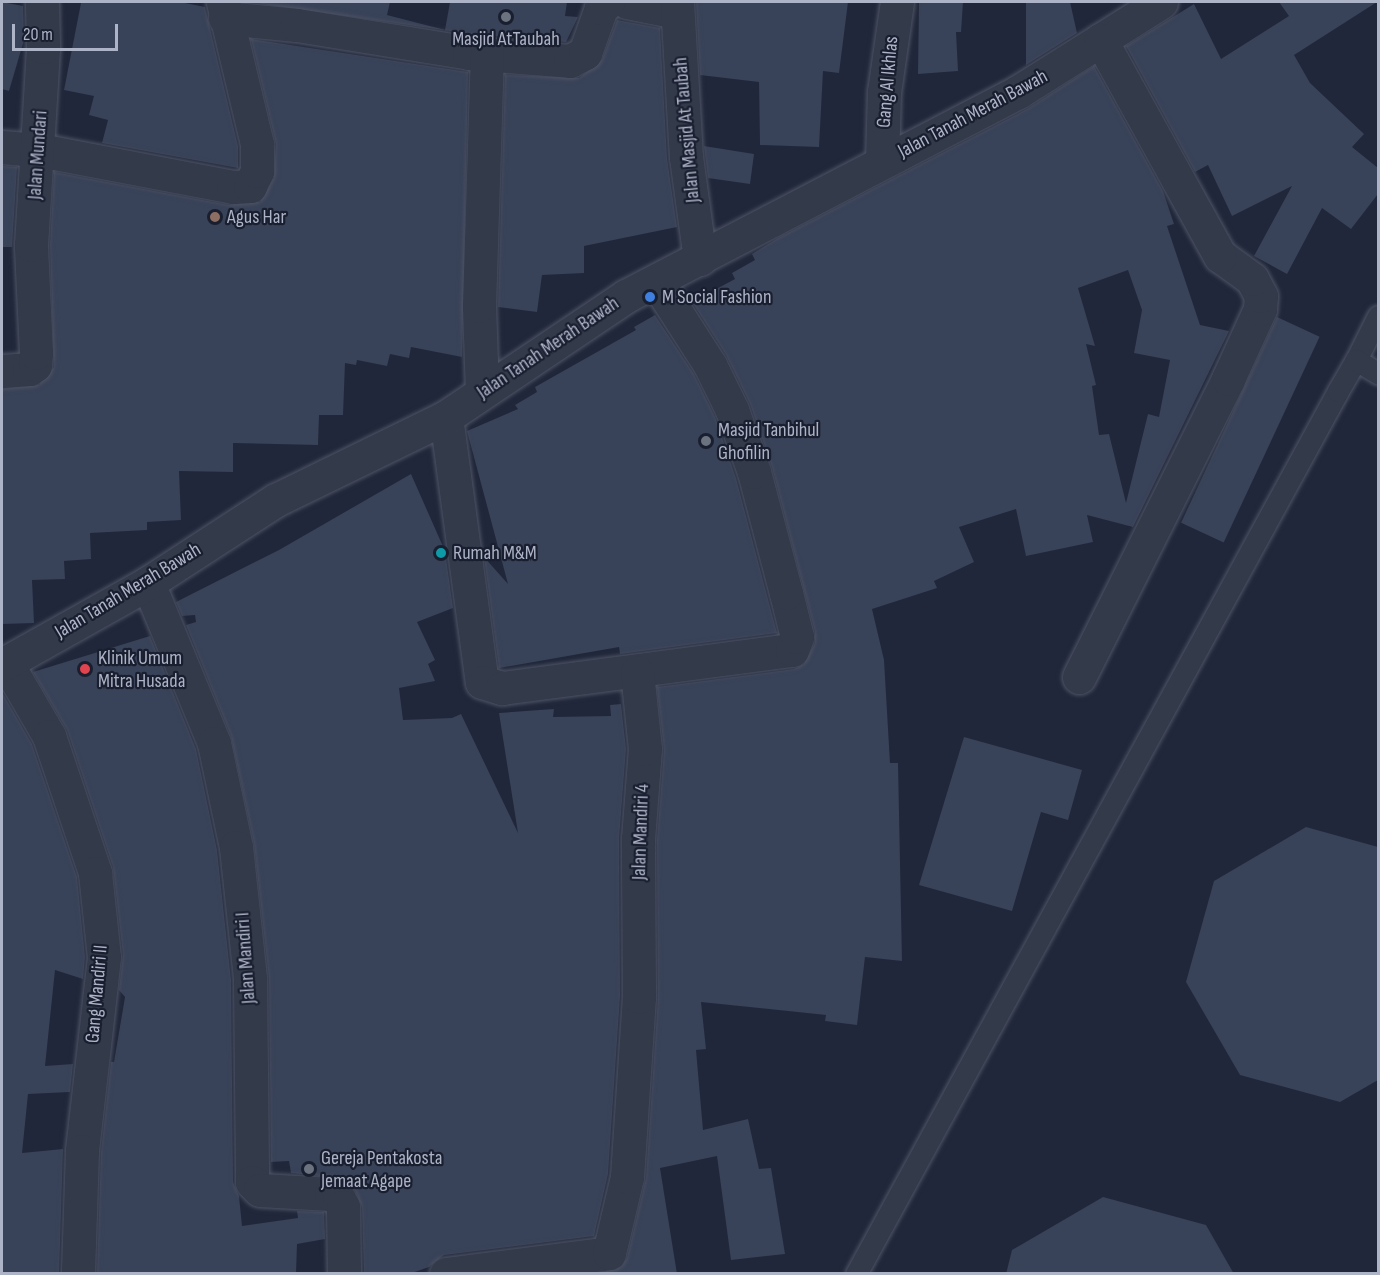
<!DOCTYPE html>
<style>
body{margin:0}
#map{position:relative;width:1380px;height:1275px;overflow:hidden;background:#20273a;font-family:"Sofia Sans Condensed",sans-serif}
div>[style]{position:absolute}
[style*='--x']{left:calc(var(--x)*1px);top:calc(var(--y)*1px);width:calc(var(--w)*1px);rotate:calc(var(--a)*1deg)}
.building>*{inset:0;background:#384258;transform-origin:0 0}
.roads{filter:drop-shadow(0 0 2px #4e5465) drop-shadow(0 0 2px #4e5465)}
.lane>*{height:21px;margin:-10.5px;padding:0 10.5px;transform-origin:10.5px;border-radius:10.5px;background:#333a4a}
.street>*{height:33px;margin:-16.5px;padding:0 16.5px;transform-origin:16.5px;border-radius:16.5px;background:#333a4a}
.dots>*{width:16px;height:16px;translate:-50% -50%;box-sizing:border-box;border:3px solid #191f2f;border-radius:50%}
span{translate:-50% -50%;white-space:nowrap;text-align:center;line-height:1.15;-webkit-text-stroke:4.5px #191f2f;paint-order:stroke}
.poi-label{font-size:20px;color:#aeb4c7}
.left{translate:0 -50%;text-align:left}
.street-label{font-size:20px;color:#aeb4c7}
.frame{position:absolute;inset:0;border:3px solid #aeb4c7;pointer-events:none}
.scale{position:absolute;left:12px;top:24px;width:106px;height:27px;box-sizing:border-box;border:3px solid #aeb4c7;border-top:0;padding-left:8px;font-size:18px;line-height:21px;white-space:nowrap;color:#aeb4c7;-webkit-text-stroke:4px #191f2f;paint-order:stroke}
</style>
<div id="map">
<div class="building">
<div style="clip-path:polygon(2px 2px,23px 6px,24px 40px,9px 91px,2px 89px)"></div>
<div style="clip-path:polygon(180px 2px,205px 7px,238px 146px,238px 168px,102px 143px,108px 120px,89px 115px,94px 96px,64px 90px,81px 3px)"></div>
<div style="clip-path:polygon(249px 2px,390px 2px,387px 15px,445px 30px,450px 2px,567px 2px,565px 16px,578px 17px,566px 42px,471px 34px)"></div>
<div style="clip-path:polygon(696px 2px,848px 2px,839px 73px,823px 71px,819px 147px,760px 145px,759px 82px,700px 75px)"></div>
<div style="clip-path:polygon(919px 2px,963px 2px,961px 32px,956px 32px,958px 71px,918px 74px)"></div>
<div style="clip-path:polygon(1026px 2px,1070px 2px,1077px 33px,1026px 65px)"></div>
<div style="clip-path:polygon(1279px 2px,1377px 2px,1294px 55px,1310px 83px,1364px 134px,1352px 147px,1378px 168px,1378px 194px,1351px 229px,1322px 208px,1287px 274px,1254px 256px,1292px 186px,1232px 216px,1208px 165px,1195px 172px,1126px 46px,1194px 4px,1221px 59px,1289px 16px)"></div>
<div style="clip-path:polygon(617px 20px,660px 28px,667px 158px,677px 227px,584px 246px,584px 273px,542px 275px,537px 312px,498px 307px,505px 75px,579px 78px,602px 60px)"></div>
<div style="clip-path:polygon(251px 39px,468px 72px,462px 357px,411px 347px,409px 358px,390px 354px,387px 366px,357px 360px,356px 365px,345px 363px,343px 415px,319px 415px,318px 445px,233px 443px,233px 472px,179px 471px,181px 520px,147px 522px,147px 530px,90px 533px,91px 559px,64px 561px,65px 579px,32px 580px,34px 623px,2px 624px,2px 389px,39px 385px,54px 367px,50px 245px,54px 172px,229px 205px,260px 202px,274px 178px,276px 144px)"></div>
<div style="clip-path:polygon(evenodd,1094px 66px,1163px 191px,1174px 224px,1167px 226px,1200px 325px,1229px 331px,1133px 527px,1087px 515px,1093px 542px,1026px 556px,1016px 509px,959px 527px,974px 562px,934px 581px,937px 588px,872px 609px,884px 660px,890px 763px,898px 763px,902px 961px,865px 957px,857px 1025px,825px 1021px,826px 1015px,701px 1002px,706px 1049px,696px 1050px,703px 1130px,748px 1119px,759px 1169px,771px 1168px,785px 1254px,731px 1260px,717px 1156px,660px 1168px,677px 1274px,597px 1274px,621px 1267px,627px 1258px,646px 1178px,658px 998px,657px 840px,664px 750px,657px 687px,794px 669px,804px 664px,815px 643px,815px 632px,772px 467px,750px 404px,726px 355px,692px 302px,735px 279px,732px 273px,755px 260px,752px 254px,778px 238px,1027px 109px,1094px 66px,1128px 270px,1142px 310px,1134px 353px,1170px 360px,1159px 417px,1148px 414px,1126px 503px,1109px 434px,1099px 435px,1092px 386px,1096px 385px,1086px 344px,1095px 346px,1078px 288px,1128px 270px)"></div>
<div style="clip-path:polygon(704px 146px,754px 154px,750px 184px,708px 178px)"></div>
<div style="clip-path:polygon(2px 166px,17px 167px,12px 247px,2px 247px)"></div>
<div style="clip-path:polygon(655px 315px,694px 374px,715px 417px,736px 478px,777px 633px,620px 654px,619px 647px,499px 668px,484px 557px,508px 584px,467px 431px,518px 409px,515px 405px,537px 392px,535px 387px,636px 330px,634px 327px)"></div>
<div style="left:1277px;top:317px;width:47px;height:227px;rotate:25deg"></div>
<div style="clip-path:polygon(411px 474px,445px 551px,453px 608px,417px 622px,435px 660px,428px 664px,435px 681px,399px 688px,403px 720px,452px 718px,461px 714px,518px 833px,499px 713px,554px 709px,553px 717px,611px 716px,610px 705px,621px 704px,626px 749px,619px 839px,620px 996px,608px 1174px,594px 1236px,444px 1255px,429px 1267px,409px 1274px,364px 1274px,362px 1207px,355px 1190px,340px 1178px,291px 1173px,289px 1161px,271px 1162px,269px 979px,254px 843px,231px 736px,186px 625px,196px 622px,195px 615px,182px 616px,176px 602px,279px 550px)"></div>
<div style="clip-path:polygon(150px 636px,196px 749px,217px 850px,231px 980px,233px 1182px,239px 1196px,242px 1226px,298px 1218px,297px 1211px,324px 1212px,325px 1239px,297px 1244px,296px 1274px,97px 1274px,101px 1152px,111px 1062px,114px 1062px,125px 997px,119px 990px,123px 955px,113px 867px,67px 730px,33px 672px)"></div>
<div style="clip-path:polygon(2px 692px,32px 744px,77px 877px,85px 957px,83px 979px,55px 970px,45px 1066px,73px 1064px,70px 1092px,28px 1094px,22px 1153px,63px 1149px,59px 1274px,2px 1274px)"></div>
<div style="clip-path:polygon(964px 737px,1082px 770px,1068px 820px,1041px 812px,1012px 911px,919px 885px)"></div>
<div style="clip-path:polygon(1306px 827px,1378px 847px,1378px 1080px,1340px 1102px,1240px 1075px,1186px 982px,1214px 881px)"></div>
<div style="clip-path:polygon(1103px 1197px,1206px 1225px,1234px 1274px,1006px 1274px,1012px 1250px)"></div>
</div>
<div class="roads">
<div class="lane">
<div style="--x:1356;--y:360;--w:49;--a:-63.4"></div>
<div style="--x:856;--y:1274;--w:1006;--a:-61.37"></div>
<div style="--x:1338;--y:391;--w:36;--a:-60"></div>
<div style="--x:1356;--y:360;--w:26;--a:31"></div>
</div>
<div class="street">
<div style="--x:627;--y:2;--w:51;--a:11.3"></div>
<div style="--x:677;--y:2;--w:155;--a:86.7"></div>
<div style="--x:686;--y:157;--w:103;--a:82.2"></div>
<div style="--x:225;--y:18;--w:72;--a:5.6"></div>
<div style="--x:297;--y:25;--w:174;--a:9.2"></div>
<div style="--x:469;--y:53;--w:101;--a:4.5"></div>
<div style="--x:570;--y:61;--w:17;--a:-28"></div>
<div style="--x:585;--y:53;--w:48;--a:-70.4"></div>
<div style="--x:601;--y:8;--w:9;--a:-41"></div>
<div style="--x:2;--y:147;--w:37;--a:5"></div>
<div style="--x:39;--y:150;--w:197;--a:10.8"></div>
<div style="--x:233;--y:187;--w:17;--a:-3"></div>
<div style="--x:250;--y:186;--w:17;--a:-65"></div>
<div style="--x:257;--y:171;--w:27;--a:-90"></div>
<div style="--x:257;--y:144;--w:146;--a:-103.5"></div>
<div style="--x:882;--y:162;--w:70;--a:-88.4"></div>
<div style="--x:884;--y:92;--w:91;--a:-81.8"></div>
<div style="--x:2;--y:371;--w:27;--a:-4"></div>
<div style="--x:29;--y:369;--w:7;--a:-34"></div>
<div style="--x:35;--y:365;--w:12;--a:-85"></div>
<div style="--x:36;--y:353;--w:108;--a:-92.7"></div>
<div style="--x:31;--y:245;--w:198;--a:-86.5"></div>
<div style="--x:43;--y:47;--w:45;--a:-91.3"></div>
<div style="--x:482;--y:392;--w:86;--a:-92"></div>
<div style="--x:479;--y:306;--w:252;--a:-88.2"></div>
<div style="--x:446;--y:417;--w:267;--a:82.3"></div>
<div style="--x:482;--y:682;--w:21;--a:17"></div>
<div style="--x:502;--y:688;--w:292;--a:-7.5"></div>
<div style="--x:792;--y:650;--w:14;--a:-69"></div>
<div style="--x:797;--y:637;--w:45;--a:-104"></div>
<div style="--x:786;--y:593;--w:125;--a:-104.8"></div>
<div style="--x:754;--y:472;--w:66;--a:-109.5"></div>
<div style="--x:732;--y:410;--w:50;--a:-116.1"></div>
<div style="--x:710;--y:365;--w:100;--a:-122.7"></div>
<div style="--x:148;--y:583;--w:173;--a:67.6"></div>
<div style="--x:214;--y:743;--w:106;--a:78.1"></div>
<div style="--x:236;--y:847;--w:133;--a:83.9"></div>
<div style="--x:250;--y:979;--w:203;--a:89.4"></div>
<div style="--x:252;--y:1182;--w:11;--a:45"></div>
<div style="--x:260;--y:1190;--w:71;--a:3.2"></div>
<div style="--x:331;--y:1194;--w:9;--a:32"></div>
<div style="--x:339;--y:1199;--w:9;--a:63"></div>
<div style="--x:343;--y:1207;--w:67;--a:89.1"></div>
<div style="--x:6;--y:662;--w:86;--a:59.8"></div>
<div style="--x:49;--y:736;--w:145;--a:71.4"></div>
<div style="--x:95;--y:873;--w:84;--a:83.9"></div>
<div style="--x:104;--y:957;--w:195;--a:96.5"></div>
<div style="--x:82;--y:1151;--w:123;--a:91.9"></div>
<div style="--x:2;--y:665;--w:167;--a:-29.3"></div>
<div style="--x:148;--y:583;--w:153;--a:-33"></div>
<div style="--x:276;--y:500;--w:189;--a:-26"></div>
<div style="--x:446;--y:417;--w:217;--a:-33.9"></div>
<div style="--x:626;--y:296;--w:442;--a:-27.5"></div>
<div style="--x:1018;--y:92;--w:169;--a:-32.2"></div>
<div style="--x:1079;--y:677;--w:333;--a:-63.4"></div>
<div style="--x:1228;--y:379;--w:77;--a:-65.4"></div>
<div style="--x:1260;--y:309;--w:13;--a:-86"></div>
<div style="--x:1261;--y:296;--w:19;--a:-118"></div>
<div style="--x:1252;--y:279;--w:39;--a:-144"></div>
<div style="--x:1220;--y:256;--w:247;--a:-118.9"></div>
<div style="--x:446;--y:1274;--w:164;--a:-7.3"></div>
<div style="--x:609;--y:1253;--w:78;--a:-76.7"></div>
<div style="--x:627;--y:1177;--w:180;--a:-86.2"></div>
<div style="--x:639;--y:997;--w:158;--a:-90.4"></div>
<div style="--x:638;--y:839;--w:90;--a:-85.6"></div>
<div style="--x:645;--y:749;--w:77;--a:-95.9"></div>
</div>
</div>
<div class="dots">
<div style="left:506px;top:17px;background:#6b7280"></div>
<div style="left:215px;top:217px;background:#8d6e63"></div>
<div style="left:650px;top:297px;background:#3f7fe0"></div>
<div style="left:706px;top:441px;background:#6b7280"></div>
<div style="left:441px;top:553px;background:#0f9aa8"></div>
<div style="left:85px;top:669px;background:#e0444e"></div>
<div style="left:309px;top:1169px;background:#6b7280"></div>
</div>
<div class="poi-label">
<span style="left:506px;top:39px">Masjid AtTaubah</span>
<span class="left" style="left:227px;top:217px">Agus Har</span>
<span class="left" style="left:662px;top:297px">M Social Fashion</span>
<span class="left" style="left:718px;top:442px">Masjid Tanbihul<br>Ghofilin</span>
<span class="left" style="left:453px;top:553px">Rumah M&amp;M</span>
<span class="left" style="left:98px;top:670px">Klinik Umum<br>Mitra Husada</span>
<span class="left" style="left:321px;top:1170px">Gereja Pentakosta<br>Jemaat Agape</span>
</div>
<div class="street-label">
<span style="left:888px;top:82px;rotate:-85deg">Gang Al Ikhlas</span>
<span style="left:973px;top:114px;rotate:-28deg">Jalan Tanah Merah Bawah</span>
<span style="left:687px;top:130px;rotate:-95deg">Jalan Masjid At Taubah</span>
<span style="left:38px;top:155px;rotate:-86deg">Jalan Mundari</span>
<span style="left:548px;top:348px;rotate:-34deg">Jalan Tanah Merah Bawah</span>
<span style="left:128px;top:591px;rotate:-31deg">Jalan Tanah Merah Bawah</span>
<span style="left:641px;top:832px;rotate:-88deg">Jalan Mandiri 4</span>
<span style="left:246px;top:958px;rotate:-94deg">Jalan Mandiri I</span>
<span style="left:97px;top:994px;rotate:-85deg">Gang Mandiri II</span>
</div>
<div class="frame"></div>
<div class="scale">20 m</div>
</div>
